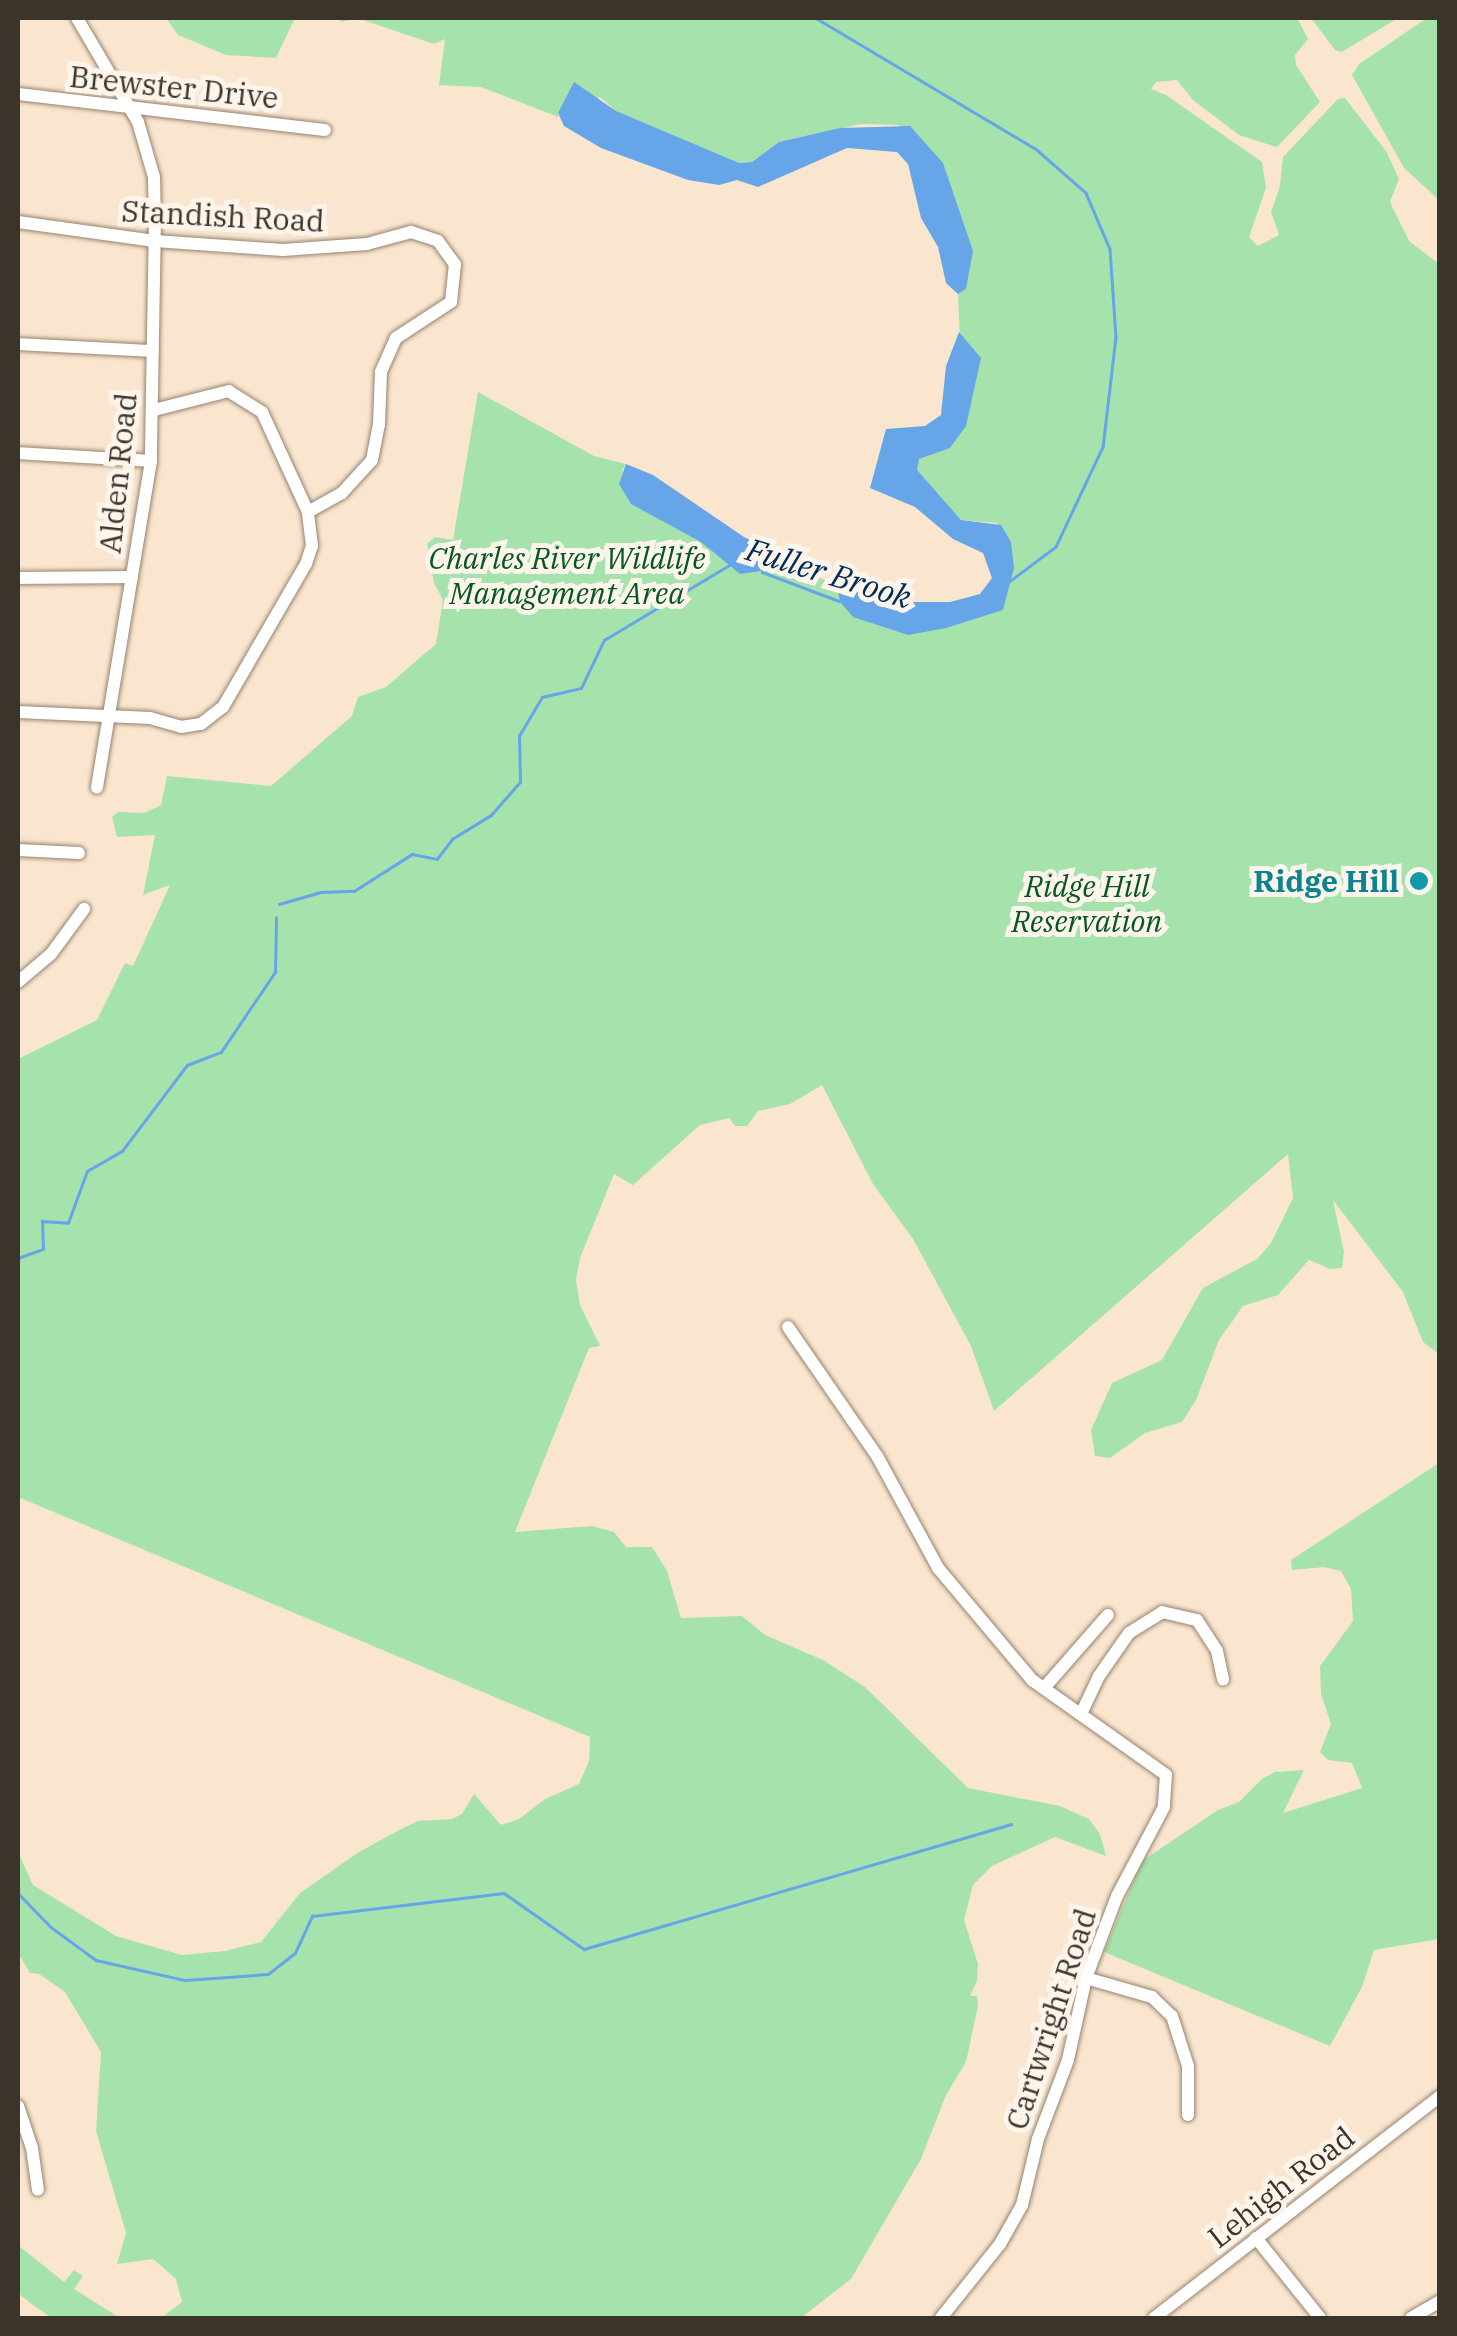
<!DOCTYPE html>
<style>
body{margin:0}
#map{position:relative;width:1457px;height:2336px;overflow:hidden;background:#fae6cf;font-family:"IBM Plex Serif",serif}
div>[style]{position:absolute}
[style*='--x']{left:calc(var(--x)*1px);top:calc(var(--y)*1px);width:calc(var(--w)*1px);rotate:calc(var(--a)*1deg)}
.green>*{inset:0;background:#a6e3ac}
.water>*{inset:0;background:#66a5e7}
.stream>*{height:2.5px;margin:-1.25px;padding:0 1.25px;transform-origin:1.25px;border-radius:1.25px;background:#66a5e7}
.roads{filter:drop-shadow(0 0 2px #95836f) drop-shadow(0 0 2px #95836f)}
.minor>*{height:12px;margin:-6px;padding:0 6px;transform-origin:6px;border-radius:6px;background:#fff}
.dots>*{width:28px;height:28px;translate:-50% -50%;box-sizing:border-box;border:5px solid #fdf5ec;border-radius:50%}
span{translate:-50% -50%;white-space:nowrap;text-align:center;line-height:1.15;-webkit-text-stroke:10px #fdf5ec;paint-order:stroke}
.street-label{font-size:30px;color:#3b342b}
.park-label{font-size:30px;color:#04581d;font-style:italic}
.culture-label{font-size:30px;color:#0d838f;font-weight:700}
.right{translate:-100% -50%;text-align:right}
.water-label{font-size:32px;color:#002c55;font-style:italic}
.frame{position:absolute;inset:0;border:20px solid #3b342b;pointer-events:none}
</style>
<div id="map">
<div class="green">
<div style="clip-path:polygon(166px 18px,288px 18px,294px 20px,276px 58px,226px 55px,178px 35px)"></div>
<div style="clip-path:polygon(337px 18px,1297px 18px,1308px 39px,1295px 55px,1296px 65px,1320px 102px,1277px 147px,1239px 135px,1193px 100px,1177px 80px,1156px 82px,1151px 89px,1166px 95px,1262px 162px,1266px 188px,1249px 237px,1258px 246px,1279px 235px,1271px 212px,1280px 186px,1283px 157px,1338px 99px,1345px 98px,1386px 151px,1399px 179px,1390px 202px,1409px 241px,1439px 264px,1439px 1354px,1423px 1342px,1403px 1292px,1333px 1200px,1344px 1252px,1342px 1268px,1330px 1269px,1309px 1260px,1278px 1295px,1243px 1306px,1219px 1340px,1196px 1400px,1182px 1422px,1145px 1433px,1110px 1458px,1095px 1456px,1091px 1430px,1112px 1383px,1162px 1360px,1203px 1288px,1257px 1259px,1271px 1243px,1293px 1198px,1288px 1154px,994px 1411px,971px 1346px,913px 1239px,873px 1184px,822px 1085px,790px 1104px,758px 1111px,747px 1126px,735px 1126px,729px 1118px,700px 1125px,633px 1185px,614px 1174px,580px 1258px,576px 1280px,580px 1305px,600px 1346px,589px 1348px,515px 1532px,592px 1526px,614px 1532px,626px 1547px,652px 1547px,667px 1571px,681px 1618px,742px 1616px,765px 1635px,823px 1660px,865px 1687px,968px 1788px,1060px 1806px,1089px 1819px,1100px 1834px,1106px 1856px,1055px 1837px,992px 1866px,973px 1885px,964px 1920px,978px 1964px,977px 1981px,970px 1996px,977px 1996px,978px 2006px,966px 2062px,946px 2095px,921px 2159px,851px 2279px,801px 2318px,161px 2318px,182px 2302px,176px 2279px,153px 2259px,117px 2264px,126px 2233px,96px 2131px,101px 2052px,65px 1992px,39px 1974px,30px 1973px,18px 1953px,18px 1852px,33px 1885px,116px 1936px,182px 1955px,225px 1951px,261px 1942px,300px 1893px,359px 1852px,403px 1828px,418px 1821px,452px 1819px,462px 1814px,474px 1794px,501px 1825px,519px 1819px,545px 1799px,579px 1784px,589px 1761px,590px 1737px,18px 1497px,18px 1059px,97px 1020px,125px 963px,133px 966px,170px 885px,143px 895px,155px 835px,117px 837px,112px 817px,118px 812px,144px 813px,161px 805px,167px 776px,271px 786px,352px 716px,358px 697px,386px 687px,436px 644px,443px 600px,434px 583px,427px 544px,435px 537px,453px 540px,478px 392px,594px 456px,626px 464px,622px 471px,812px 580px,816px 576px,837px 586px,840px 599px,943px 614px,1012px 577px,997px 523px,961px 520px,913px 469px,914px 456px,980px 357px,960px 341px,958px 294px,968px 273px,899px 125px,861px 124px,779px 142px,752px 162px,739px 163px,672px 139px,616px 111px,600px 97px,558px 113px,558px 117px,481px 87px,439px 85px,445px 39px,434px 44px,357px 18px,342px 22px)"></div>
<div style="clip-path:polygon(1311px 18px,1398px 18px,1342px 52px,1335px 50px)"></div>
<div style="clip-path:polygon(1427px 18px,1439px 18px,1439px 200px,1404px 168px,1352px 75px,1359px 64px)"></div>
<div style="clip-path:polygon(1439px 1463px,1439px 1939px,1374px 1950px,1362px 1987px,1330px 2046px,1104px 1952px,1142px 1861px,1218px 1810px,1239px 1802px,1262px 1779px,1275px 1772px,1304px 1770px,1283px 1813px,1362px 1788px,1352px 1763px,1328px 1760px,1320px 1752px,1331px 1724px,1321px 1694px,1320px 1666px,1353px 1621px,1351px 1589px,1341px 1571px,1324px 1567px,1292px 1570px,1291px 1560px)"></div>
<div style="clip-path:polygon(18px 2245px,64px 2282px,74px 2270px,83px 2276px,74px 2289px,120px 2318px,52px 2318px,33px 2305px,18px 2293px)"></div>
</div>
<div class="water">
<div style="clip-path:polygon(574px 82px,616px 111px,739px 163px,752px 162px,779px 142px,840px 128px,910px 126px,943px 163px,973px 251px,966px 289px,958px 294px,946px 283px,938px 247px,921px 218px,908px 164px,897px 152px,847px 148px,758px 187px,737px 180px,719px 185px,688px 180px,601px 148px,564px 126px,558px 113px)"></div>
<div style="clip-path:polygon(959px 332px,981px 358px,966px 426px,950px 448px,919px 459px,917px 470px,961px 520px,1001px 525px,1011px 542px,1014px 568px,1003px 610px,946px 628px,908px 635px,853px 617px,840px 602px,837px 586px,892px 602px,950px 602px,980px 594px,992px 578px,983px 553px,953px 539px,915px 507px,870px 488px,886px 429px,925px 426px,941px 415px,946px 366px)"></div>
<div style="clip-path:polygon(626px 464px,653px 475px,744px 537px,813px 570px,815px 577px,802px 581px,775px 569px,740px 574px,701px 542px,631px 504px,619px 484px)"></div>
</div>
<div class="stream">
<div style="--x:816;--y:18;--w:256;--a:30.8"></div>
<div style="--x:1036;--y:149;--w:67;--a:41.3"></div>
<div style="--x:1086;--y:193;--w:61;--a:66.8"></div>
<div style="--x:1110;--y:249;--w:88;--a:86.1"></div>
<div style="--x:1116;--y:337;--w:111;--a:96.7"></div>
<div style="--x:1103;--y:447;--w:110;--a:115.2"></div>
<div style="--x:1056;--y:547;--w:60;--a:143.1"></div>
<div style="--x:762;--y:572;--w:82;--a:20.6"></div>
<div style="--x:279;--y:904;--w:44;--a:-15.9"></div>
<div style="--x:321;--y:892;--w:33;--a:-2"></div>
<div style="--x:354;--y:891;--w:69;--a:-32.5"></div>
<div style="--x:412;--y:854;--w:25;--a:11"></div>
<div style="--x:437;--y:859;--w:25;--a:-53"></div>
<div style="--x:452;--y:839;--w:46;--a:-31.6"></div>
<div style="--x:491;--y:815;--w:44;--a:-48.7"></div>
<div style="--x:520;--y:782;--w:46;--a:-91.2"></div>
<div style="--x:519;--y:736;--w:45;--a:-59.5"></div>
<div style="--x:542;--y:697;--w:40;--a:-13"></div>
<div style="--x:581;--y:688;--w:53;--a:-64.4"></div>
<div style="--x:604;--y:640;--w:148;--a:-30.9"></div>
<div style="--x:18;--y:1258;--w:27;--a:-20"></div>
<div style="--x:43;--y:1249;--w:28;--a:-92"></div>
<div style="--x:42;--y:1221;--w:26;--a:4"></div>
<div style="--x:68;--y:1223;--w:55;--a:-69.9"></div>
<div style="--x:87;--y:1171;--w:40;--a:-29.7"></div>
<div style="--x:122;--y:1151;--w:108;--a:-52.9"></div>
<div style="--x:187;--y:1065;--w:36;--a:-21"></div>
<div style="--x:221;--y:1052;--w:97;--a:-56"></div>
<div style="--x:275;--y:972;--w:54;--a:-88.9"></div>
<div style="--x:18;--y:1893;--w:47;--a:45.9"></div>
<div style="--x:51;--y:1927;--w:56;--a:36.3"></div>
<div style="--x:96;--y:1960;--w:91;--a:12.7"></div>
<div style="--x:185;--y:1980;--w:83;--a:-4.1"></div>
<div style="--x:268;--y:1974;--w:34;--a:-38"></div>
<div style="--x:295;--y:1953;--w:41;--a:-65.3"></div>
<div style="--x:312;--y:1916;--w:193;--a:-6.8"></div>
<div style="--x:504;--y:1893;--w:98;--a:35"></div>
<div style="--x:584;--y:1949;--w:445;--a:-16.3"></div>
</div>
<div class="roads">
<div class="minor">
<div style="--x:77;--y:18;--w:121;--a:59.6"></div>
<div style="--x:138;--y:122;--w:57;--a:73.8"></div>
<div style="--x:154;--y:177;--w:43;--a:88.7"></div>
<div style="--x:155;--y:220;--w:241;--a:91"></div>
<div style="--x:151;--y:461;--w:331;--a:99.4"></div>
<div style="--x:18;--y:94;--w:309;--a:6.7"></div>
<div style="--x:18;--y:222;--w:138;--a:7.9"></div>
<div style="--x:155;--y:241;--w:128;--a:4"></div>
<div style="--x:283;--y:250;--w:84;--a:-4.1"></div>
<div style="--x:367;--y:244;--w:46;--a:-15.3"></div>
<div style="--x:411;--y:232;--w:28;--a:18"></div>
<div style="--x:438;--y:241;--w:29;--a:54"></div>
<div style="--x:455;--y:264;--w:38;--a:96"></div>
<div style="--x:451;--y:302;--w:66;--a:146.8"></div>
<div style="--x:396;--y:338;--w:37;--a:114"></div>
<div style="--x:381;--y:372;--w:52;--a:92.2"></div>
<div style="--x:379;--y:424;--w:37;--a:101"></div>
<div style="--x:372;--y:460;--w:45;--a:132.3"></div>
<div style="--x:342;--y:493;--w:39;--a:151"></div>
<div style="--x:18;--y:344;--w:135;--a:3"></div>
<div style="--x:18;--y:453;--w:133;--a:3.4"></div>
<div style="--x:18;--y:578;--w:114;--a:-0.5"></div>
<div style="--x:18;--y:712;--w:132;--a:2.6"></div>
<div style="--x:150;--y:718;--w:32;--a:16"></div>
<div style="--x:181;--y:727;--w:20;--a:-9"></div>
<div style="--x:201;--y:724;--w:28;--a:-38"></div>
<div style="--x:223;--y:707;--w:165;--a:-59.9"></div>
<div style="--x:306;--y:564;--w:19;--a:-72"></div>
<div style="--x:312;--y:546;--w:34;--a:-97"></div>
<div style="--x:308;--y:512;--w:110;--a:-114.7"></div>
<div style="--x:262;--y:412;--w:39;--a:-148"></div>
<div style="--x:229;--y:391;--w:77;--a:165.8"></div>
<div style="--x:18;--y:850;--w:61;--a:2.8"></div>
<div style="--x:18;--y:982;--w:43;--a:-40.3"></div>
<div style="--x:51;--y:954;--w:56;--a:-53.7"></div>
<div style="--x:788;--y:1327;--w:157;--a:55.4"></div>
<div style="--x:877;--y:1456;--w:128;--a:61.4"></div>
<div style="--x:938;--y:1568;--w:146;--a:50"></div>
<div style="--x:1032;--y:1680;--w:164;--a:35.3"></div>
<div style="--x:1166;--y:1775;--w:32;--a:94"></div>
<div style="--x:1164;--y:1807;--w:101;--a:117.8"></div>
<div style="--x:1117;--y:1896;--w:88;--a:110.7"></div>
<div style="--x:1086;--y:1978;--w:84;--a:102.4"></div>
<div style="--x:1068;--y:2060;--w:85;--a:110.8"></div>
<div style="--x:1038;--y:2139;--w:68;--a:103.6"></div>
<div style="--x:1022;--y:2205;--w:45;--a:119.4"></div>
<div style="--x:1000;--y:2244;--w:95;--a:128.6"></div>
<div style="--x:1044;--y:1688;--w:97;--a:-48.8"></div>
<div style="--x:1081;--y:1714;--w:42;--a:-64.7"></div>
<div style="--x:1099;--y:1676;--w:52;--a:-55.1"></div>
<div style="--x:1129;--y:1633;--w:39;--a:-32"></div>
<div style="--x:1162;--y:1612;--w:36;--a:13"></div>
<div style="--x:1197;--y:1620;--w:37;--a:57"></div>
<div style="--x:1217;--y:1651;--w:29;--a:78"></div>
<div style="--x:1086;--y:1978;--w:69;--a:16.1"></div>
<div style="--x:1152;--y:1997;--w:28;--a:44"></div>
<div style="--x:1172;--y:2016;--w:52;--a:72.3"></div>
<div style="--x:1188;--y:2066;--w:49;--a:90"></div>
<div style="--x:18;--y:2106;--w:44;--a:71.6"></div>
<div style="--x:32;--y:2148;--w:42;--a:81.9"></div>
<div style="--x:1256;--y:2238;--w:102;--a:51.3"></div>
<div style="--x:1154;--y:2318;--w:362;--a:-37.8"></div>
<div style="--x:1411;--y:2318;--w:34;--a:-30"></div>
</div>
</div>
<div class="dots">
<div style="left:1419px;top:881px;background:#0f9aa8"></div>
</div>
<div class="street-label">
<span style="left:174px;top:87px;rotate:6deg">Brewster Drive</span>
<span style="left:223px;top:216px;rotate:3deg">Standish Road</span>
<span style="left:118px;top:473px;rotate:-84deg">Alden Road</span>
<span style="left:1051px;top:2019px;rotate:-72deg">Cartwright Road</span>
<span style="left:1281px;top:2187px;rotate:-38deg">Lehigh Road</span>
</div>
<div class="park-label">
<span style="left:567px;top:575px">Charles River Wildlife<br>Management Area</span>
<span style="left:1087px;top:903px">Ridge Hill<br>Reservation</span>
</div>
<div class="culture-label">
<span class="right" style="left:1399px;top:881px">Ridge Hill</span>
</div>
<div class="water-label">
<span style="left:829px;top:573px;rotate:17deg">Fuller Brook</span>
</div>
<div class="frame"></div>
</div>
